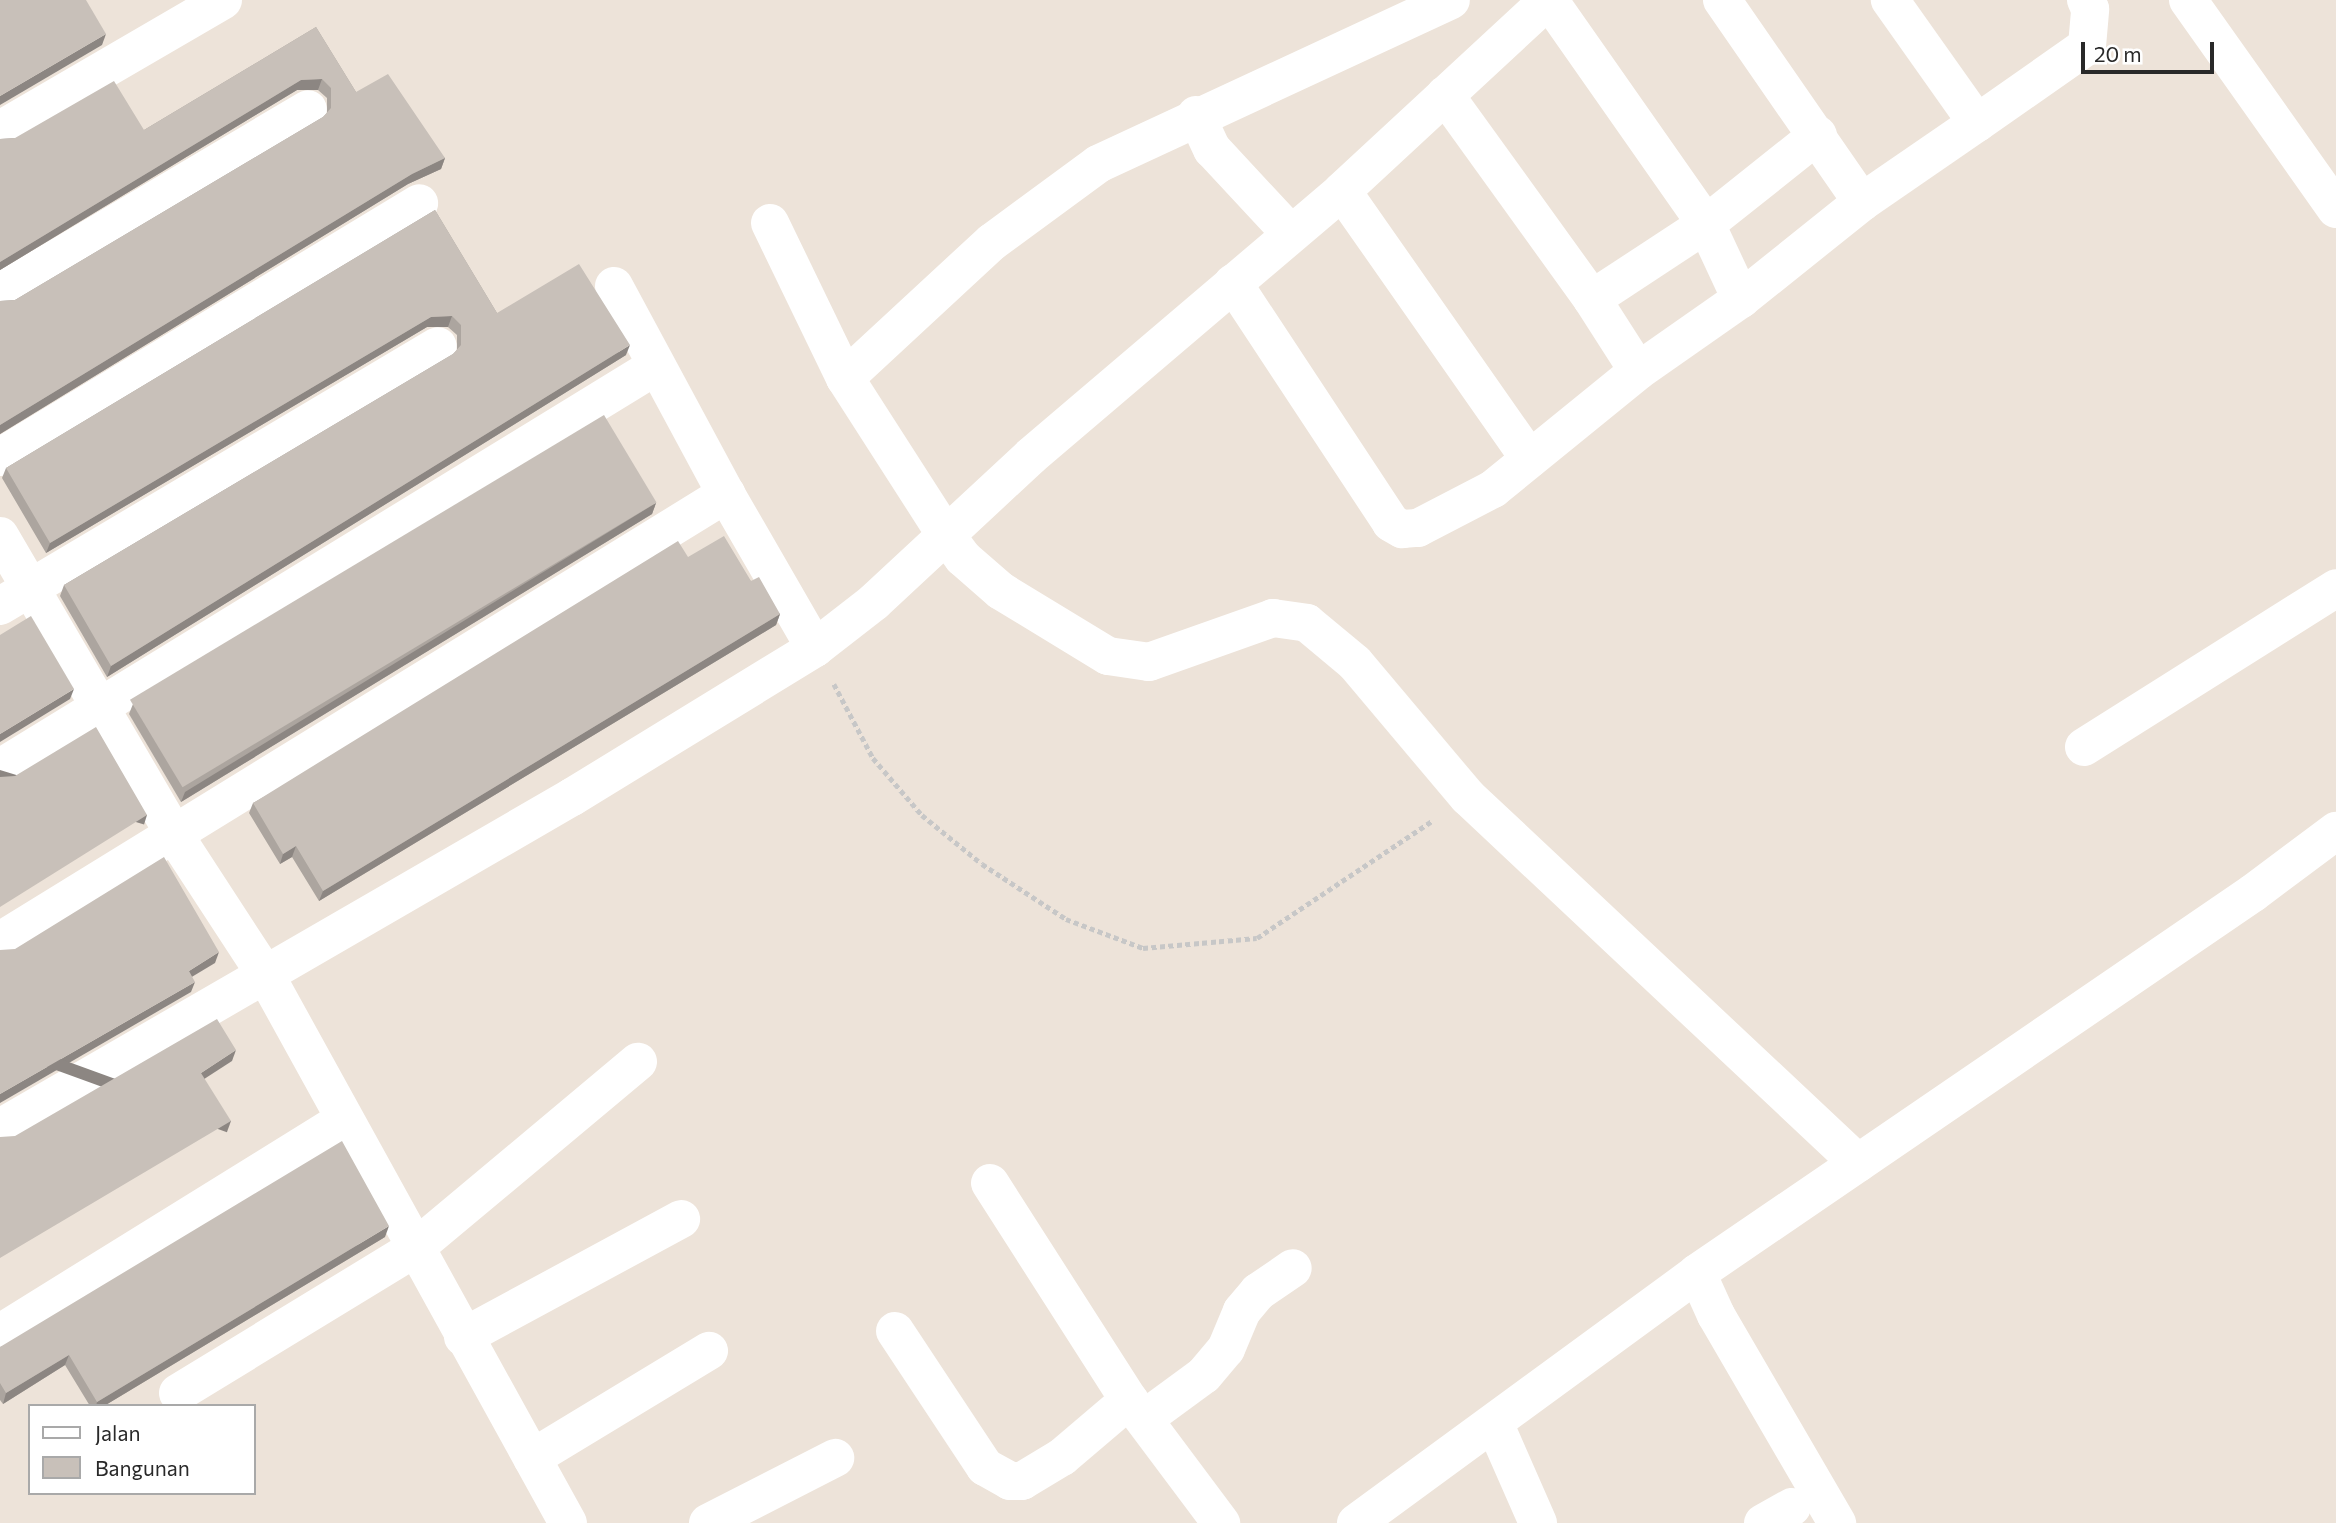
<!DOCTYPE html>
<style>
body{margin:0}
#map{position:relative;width:2336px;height:1523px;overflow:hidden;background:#ede3d9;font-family:Commissioner,sans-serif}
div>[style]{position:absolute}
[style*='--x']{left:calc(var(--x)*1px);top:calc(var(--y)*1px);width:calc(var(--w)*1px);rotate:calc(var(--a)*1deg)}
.path>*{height:4.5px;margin-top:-2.25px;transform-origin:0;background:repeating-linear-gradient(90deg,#c7c7c7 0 5px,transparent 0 8.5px)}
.minor>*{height:38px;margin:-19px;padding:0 19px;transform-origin:19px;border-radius:19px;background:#fff}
.wall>*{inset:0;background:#aca59f}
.shaded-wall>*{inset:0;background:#8c8682;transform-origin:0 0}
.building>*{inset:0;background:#c8c0b9;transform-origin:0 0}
span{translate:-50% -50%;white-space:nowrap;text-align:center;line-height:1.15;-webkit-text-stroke:7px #fff;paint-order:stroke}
.legend{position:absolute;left:28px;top:1404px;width:228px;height:91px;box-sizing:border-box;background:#fff;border:2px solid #a9a9a9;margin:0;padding:9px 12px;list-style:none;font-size:21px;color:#292929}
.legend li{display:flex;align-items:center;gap:14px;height:35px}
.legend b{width:35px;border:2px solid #a9a9a9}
.scale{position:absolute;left:2081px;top:42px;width:133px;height:32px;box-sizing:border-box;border:4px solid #292929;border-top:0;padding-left:9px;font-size:21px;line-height:24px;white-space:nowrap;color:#292929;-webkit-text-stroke:5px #fff;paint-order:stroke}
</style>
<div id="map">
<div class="path">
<div style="--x:834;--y:684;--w:84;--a:62.2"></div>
<div style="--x:873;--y:758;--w:75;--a:49.3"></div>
<div style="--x:922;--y:815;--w:77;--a:39.2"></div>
<div style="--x:982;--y:864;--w:100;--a:33.2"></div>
<div style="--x:1066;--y:919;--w:82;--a:20.6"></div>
<div style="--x:1143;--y:948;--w:114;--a:-5"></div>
<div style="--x:1257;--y:938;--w:211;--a:-33.8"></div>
</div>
<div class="minor">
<div style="--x:1549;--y:0;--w:274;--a:55"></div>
<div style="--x:1706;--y:224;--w:83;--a:65"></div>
<div style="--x:1722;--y:0;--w:246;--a:55.3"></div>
<div style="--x:2188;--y:0;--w:256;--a:54.7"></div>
<div style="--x:1445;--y:95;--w:251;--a:54.2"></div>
<div style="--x:1592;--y:299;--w:85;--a:57.4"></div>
<div style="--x:1196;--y:115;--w:38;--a:65"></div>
<div style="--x:1212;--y:149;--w:113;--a:47.1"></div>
<div style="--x:1977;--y:123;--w:134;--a:-35"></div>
<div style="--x:2087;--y:46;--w:37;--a:-85"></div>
<div style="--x:2090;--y:9;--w:10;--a:-114"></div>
<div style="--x:0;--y:130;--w:258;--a:-30.2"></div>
<div style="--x:1342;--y:191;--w:327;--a:55"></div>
<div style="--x:770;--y:223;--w:172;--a:64.2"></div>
<div style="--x:845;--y:378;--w:185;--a:57.3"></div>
<div style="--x:945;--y:534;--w:30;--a:53"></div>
<div style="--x:963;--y:558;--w:50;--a:41"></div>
<div style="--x:1001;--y:591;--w:125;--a:31.3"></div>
<div style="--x:1108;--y:656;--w:41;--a:8.3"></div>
<div style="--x:1149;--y:662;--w:132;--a:-19.5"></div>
<div style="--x:1273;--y:618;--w:34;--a:8"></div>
<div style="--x:1307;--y:623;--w:62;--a:39.8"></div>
<div style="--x:1355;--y:663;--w:175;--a:49.9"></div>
<div style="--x:1468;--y:797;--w:535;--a:43.18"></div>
<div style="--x:1233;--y:283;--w:287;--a:56.6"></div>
<div style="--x:1391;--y:523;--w:13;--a:29"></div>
<div style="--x:1402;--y:529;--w:16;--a:-4"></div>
<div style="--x:1418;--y:528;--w:85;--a:-27.5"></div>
<div style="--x:1493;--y:489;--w:187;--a:-39.1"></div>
<div style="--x:1638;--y:371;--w:126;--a:-35"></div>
<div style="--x:1741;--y:299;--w:155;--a:-38.7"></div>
<div style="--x:1862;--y:202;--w:140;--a:-34.5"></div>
<div style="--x:1977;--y:123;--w:151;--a:-125.3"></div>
<div style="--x:614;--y:286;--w:236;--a:61.7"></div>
<div style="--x:726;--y:494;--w:178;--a:60"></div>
<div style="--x:0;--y:292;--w:358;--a:-30.7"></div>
<div style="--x:1592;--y:299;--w:136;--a:-33.3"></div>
<div style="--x:1706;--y:224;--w:143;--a:-38.5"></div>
<div style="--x:845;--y:378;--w:200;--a:-42.8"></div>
<div style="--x:992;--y:242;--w:132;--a:-36.3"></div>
<div style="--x:1098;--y:164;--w:389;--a:-24.9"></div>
<div style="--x:0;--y:457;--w:490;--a:-31.2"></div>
<div style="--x:0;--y:536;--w:347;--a:59.7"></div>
<div style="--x:175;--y:836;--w:165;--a:56.9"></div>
<div style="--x:265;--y:974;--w:627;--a:61.11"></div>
<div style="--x:0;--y:606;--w:509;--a:-30.69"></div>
<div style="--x:2084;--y:747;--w:298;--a:-32.2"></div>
<div style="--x:0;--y:768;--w:769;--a:-31.5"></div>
<div style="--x:0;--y:941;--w:853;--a:-31.62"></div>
<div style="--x:0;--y:1128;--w:661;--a:-30.06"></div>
<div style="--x:572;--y:797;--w:285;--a:-31.5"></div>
<div style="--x:815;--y:648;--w:75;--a:-37.9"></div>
<div style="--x:874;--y:602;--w:214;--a:-42.9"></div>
<div style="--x:1031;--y:456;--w:409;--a:-40.4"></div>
<div style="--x:1342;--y:191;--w:281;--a:-42.8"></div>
<div style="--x:990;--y:1183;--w:258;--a:57.4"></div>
<div style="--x:1129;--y:1400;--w:154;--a:53.2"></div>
<div style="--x:1697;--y:1273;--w:46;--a:65.7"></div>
<div style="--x:1716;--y:1315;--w:241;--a:59.8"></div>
<div style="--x:895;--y:1331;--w:163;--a:56.5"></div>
<div style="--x:985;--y:1467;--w:29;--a:29"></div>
<div style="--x:1010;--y:1481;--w:12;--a:0"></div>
<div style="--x:1022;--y:1481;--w:47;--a:-31"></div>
<div style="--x:1062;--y:1457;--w:88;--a:-40.4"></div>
<div style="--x:0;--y:1333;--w:404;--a:-31.8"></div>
<div style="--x:463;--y:1337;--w:248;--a:-28.4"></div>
<div style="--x:178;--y:1393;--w:276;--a:-31.4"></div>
<div style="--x:414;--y:1249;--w:292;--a:-39.9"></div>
<div style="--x:1144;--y:1419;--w:74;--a:-36.3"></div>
<div style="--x:1204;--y:1375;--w:34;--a:-50"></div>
<div style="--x:1226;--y:1349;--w:41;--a:-67.2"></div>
<div style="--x:1242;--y:1311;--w:25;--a:-50"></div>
<div style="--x:1258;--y:1292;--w:42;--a:-34.4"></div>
<div style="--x:1495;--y:1425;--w:107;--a:66.3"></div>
<div style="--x:532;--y:1458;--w:207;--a:-31.2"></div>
<div style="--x:708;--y:1523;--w:143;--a:-27.1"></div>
<div style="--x:1356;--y:1523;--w:423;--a:-36.2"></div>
<div style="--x:1697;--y:1273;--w:673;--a:-34.35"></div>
<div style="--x:2253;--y:893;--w:104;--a:-36.8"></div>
<div style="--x:1763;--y:1523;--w:33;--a:-29"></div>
</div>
<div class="wall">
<div style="clip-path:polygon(316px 27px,356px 92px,445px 158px,441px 169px,408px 184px,0 434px,0 301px,15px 300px,323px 117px,327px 113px,327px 98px,318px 90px,297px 90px,0 270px,0 139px,144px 130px)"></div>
<div style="clip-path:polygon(435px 210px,497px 313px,626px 355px,107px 677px,60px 596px,64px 585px,453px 354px,457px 350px,457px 335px,448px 327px,427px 327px,46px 553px,2px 478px,6px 468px)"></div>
<div style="clip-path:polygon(656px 503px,652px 514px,181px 802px,129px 714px,133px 704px)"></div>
<div style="clip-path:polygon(688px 557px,751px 581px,780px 614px,776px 625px,319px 901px,292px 857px,280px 864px,249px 813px,253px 803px)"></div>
<div style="clip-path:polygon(385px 1237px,104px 1406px,90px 1406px,65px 1365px,3px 1404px,0 1400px,0 1347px)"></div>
</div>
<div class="shaded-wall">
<div style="clip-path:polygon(106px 34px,102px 45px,0 105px,0 96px)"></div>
<div style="clip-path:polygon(322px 79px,318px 90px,297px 90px,0 270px,0 262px,301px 80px)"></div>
<div style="clip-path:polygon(445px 158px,441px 169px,408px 184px,0 434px,0 425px,412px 174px)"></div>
<div style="clip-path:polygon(452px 316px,448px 327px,427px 327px,46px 553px,50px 543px,431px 317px)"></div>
<div style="clip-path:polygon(630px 345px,626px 355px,107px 677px,111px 666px)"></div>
<div style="clip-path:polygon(656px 503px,652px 514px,181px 802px,185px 792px)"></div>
<div style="clip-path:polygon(780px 614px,776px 625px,319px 901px,323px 891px)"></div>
<div style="clip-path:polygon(74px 689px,70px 699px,0 742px,0 734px)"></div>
<div style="left:147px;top:815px;width:10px;height:173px;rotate:107deg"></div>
<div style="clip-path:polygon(296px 846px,292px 857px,280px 864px,283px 854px)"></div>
<div style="clip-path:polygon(219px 952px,215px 963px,185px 981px,189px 971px)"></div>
<div style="clip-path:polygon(195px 982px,191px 992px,0 1103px,0 1094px)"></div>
<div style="clip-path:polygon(236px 1050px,232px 1061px,198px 1083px,201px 1073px)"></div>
<div style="left:231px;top:1121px;width:12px;height:269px;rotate:110deg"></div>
<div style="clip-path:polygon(389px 1226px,385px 1237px,104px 1406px,96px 1406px,97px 1402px)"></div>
<div style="clip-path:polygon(69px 1355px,65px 1365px,3px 1404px,6px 1393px)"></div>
</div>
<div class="building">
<div style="clip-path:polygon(0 0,86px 0,106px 34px,0 96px)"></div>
<div style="clip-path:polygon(316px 27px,356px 92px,388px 74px,445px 158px,412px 174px,0 425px,0 301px,15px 300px,323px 117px,331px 108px,331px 88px,322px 79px,301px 80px,0 262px,0 139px,15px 138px,114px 81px,144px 130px)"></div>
<div style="clip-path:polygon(435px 210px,497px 313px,579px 264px,630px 345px,111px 666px,64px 585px,453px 354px,461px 345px,461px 325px,452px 316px,431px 317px,50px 543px,6px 468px)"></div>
<div style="left:604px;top:415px;width:102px;height:553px;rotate:59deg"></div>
<div style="clip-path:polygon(724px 536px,751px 581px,759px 577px,780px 614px,323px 891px,296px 846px,283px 854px,253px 803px,678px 541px,688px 557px)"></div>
<div style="clip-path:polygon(31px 616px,74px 689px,0 734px,0 635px)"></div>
<div style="clip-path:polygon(96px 727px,147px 815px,0 907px,0 777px,15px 776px)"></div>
<div style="clip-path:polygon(164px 857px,219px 952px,189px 971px,195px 982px,0 1094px,0 950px,15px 949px)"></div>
<div style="clip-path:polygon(217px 1019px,236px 1050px,201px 1073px,231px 1121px,0 1258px,0 1137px,15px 1136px)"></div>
<div style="clip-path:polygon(342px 1141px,389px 1226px,97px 1402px,69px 1355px,6px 1393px,0 1383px,0 1347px)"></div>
</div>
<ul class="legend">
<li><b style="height:9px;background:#fff"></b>Jalan</li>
<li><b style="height:19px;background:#c8c0b9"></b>Bangunan</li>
</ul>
<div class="scale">20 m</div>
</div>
